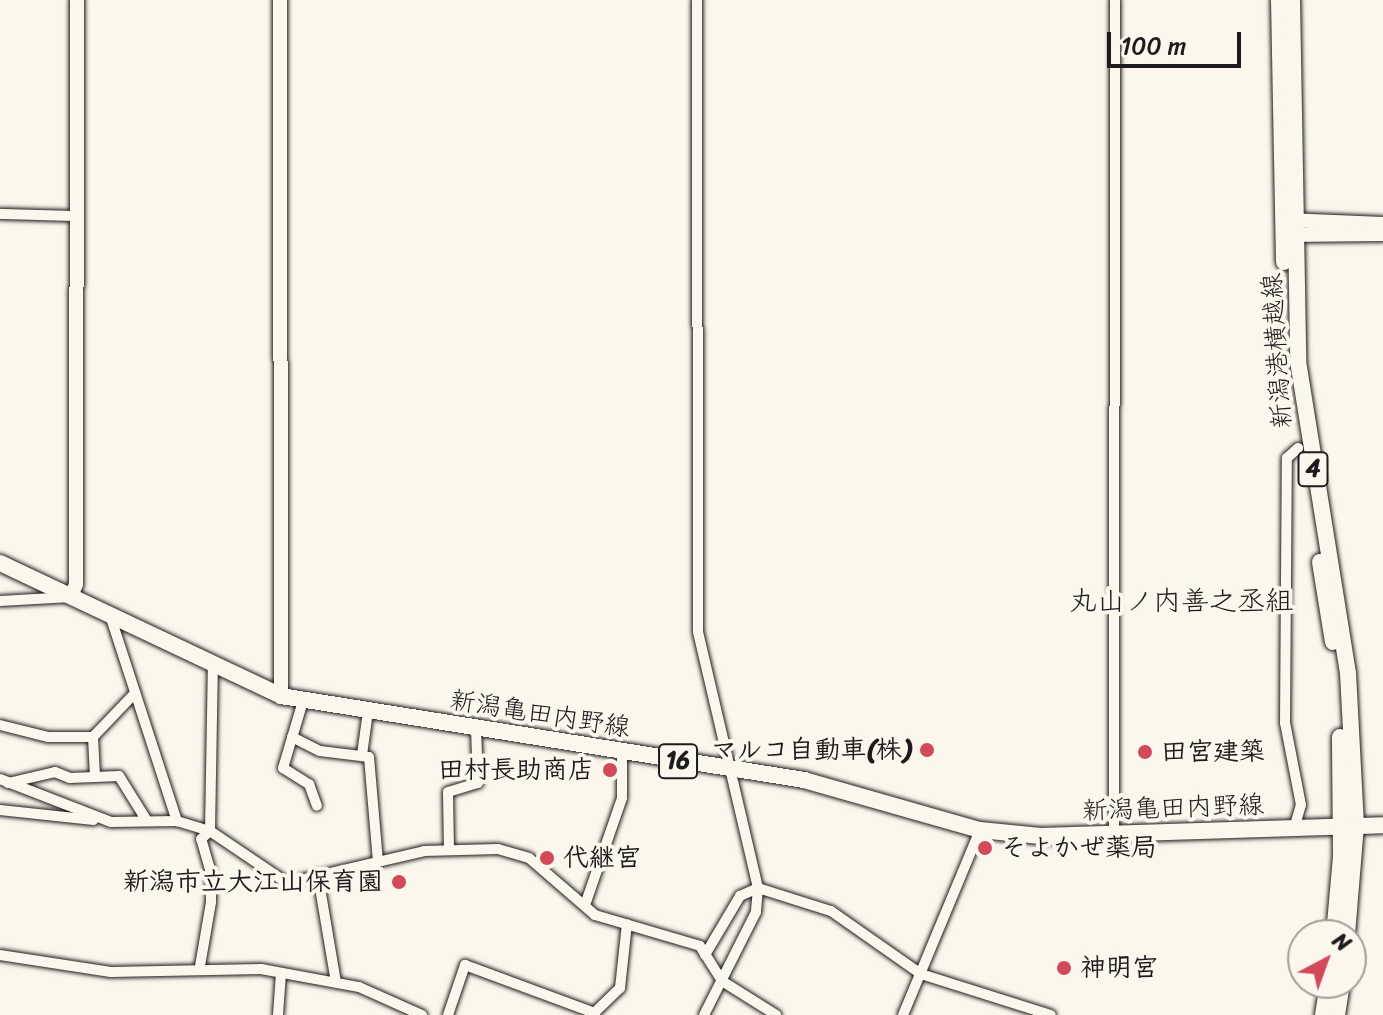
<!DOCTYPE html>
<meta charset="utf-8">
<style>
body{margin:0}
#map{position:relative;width:1383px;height:1015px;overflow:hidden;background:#fbf7ec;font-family:Sriracha,"Klee One",sans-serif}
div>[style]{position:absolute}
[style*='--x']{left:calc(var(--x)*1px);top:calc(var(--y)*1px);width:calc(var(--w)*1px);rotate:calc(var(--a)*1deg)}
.roads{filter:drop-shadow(0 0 2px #1c1c1c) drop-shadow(0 0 2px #1c1c1c)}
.street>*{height:10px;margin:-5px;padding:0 5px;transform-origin:5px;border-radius:5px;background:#fbf7ec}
.secondary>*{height:14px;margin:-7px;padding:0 7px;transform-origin:7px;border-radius:7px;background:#fbf7ec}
.primary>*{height:16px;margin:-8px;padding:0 8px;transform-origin:8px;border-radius:8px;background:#fbf7ec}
.dots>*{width:22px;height:22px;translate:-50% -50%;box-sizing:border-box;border:4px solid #fbf7ec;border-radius:50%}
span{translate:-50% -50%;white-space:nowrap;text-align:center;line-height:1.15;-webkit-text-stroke:8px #fbf7ec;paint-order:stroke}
.shield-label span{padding:2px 6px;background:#fbf7ec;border:2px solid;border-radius:6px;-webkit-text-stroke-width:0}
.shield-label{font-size:24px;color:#1c1c1c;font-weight:700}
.street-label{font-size:26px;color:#1c1c1c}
.poi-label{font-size:26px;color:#1c1c1c;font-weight:700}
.right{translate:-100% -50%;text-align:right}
.left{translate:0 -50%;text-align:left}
.neighbourhood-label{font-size:28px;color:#1c1c1c}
.north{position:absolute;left:1287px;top:919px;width:80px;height:80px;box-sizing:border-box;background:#fbf7ec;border:2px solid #a29f99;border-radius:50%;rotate:41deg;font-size:22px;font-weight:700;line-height:32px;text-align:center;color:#1c1c1c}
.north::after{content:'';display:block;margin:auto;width:28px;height:36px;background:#d1495b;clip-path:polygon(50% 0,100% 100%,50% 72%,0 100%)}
.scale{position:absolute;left:1107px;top:32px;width:134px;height:36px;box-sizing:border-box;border:4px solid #1c1c1c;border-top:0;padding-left:10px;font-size:24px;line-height:28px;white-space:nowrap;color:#1c1c1c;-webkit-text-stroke:6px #fbf7ec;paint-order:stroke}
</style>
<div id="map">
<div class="roads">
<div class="street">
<div style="--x:697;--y:0;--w:632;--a:89.91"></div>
<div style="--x:698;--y:632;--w:263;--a:76.8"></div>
<div style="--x:758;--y:888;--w:24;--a:95"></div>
<div style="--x:756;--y:912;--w:115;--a:116.8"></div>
<div style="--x:0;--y:214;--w:77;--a:1.5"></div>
<div style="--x:0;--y:601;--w:71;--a:-3.2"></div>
<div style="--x:110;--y:615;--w:217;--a:72"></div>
<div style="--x:303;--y:701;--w:70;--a:106.6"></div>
<div style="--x:283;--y:768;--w:31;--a:32"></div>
<div style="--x:309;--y:784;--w:23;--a:70"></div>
<div style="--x:0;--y:725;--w:49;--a:14"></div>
<div style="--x:48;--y:737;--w:45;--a:0"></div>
<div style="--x:93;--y:737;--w:40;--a:87.1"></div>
<div style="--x:93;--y:737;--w:61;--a:-46.3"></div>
<div style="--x:292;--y:737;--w:31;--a:27"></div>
<div style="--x:320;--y:751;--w:49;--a:7"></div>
<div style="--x:369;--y:757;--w:105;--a:85.1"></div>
<div style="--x:362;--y:755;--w:44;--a:-82.2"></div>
<div style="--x:0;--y:779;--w:119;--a:21.2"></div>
<div style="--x:111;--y:822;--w:66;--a:-0.9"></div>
<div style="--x:177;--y:821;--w:34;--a:17"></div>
<div style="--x:210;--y:831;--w:93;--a:34"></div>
<div style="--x:287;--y:883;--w:141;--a:-13.1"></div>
<div style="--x:424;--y:851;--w:74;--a:-1.5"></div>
<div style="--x:498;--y:849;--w:32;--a:16"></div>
<div style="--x:529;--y:858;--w:87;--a:40.8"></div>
<div style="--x:595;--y:915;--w:109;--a:16.4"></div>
<div style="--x:700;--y:946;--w:41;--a:57.8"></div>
<div style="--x:722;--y:981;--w:64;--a:32.2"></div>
<div style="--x:8;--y:783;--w:48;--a:-13.2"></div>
<div style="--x:55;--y:772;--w:16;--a:22"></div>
<div style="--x:70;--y:778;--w:49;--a:-2.3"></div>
<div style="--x:119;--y:776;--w:53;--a:58.1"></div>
<div style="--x:0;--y:810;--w:94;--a:6.1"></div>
<div style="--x:1294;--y:829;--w:25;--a:-74"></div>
<div style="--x:1301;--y:805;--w:84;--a:-101"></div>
<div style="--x:1285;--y:723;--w:265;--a:-89.6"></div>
<div style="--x:1287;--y:458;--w:15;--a:-42"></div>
<div style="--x:1114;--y:835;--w:835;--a:-89.93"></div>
<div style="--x:449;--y:850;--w:58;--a:-91"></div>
<div style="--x:448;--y:792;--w:31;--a:-17"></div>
<div style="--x:478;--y:783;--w:55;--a:-92.1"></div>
<div style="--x:318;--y:876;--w:108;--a:80.4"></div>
<div style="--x:585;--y:905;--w:113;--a:-70.9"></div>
<div style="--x:622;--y:798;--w:46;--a:-90"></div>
<div style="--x:0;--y:955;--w:112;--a:8.7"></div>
<div style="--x:111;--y:972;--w:150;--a:-1.1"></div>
<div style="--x:261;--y:969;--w:100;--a:10.4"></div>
<div style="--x:359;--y:987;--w:69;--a:24"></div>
<div style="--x:705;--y:955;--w:69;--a:-59.3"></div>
<div style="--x:740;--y:896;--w:20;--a:-24"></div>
<div style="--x:758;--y:888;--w:77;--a:17.5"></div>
<div style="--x:831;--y:911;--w:110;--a:35"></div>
<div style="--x:921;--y:974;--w:136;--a:17.5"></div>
<div style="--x:200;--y:966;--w:65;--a:-80.2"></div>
<div style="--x:211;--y:902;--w:29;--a:-90"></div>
<div style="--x:211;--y:873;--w:35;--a:-106"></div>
<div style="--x:201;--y:839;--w:12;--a:-42"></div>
<div style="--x:210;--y:831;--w:168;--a:-89"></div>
<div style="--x:278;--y:1015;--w:42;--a:-85.9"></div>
<div style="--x:448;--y:1015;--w:53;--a:-71.2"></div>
<div style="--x:465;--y:965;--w:139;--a:20.3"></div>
<div style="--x:592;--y:1015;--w:39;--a:-44"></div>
<div style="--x:620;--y:988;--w:64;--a:-83.8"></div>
<div style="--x:903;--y:1015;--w:200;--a:-67.4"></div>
</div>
<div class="secondary">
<div style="--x:280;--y:0;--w:696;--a:89.92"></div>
<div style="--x:1286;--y:220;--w:97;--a:2.4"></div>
<div style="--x:1287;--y:235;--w:96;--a:-0.6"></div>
<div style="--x:71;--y:597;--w:14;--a:-69"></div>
<div style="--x:76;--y:584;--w:584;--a:-89.9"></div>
</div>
<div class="primary">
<div style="--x:1279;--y:0;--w:262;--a:88.9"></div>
<div style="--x:1292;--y:0;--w:361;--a:89"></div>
<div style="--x:1298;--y:361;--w:316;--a:80.9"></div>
<div style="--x:1348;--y:673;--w:152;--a:87"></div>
<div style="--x:1356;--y:825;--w:110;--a:94.7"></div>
<div style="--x:1320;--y:562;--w:81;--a:80.8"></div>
<div style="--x:0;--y:563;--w:311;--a:25.3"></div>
<div style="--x:281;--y:696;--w:530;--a:9.12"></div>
<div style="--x:804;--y:780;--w:183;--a:15.9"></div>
<div style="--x:980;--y:830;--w:61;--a:5.6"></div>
<div style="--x:1041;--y:836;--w:342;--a:-1.8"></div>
<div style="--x:1334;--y:935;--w:79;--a:-84.9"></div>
<div style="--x:1341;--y:856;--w:119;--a:-90.5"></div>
<div style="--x:1323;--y:1015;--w:32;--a:-81"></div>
<div style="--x:1337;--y:1015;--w:32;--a:-81"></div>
</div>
</div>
<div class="dots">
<div style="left:927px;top:750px;background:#d1495b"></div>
<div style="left:1145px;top:752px;background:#d1495b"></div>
<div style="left:610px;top:770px;background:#d1495b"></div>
<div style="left:985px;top:848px;background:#d1495b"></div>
<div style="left:547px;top:858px;background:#d1495b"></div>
<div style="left:399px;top:882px;background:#d1495b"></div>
<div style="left:1064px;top:968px;background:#d1495b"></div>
</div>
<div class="shield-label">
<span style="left:1313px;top:469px">4</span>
<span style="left:678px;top:761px">16</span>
</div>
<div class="street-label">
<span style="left:1277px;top:351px;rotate:-94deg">新潟港横越線</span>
<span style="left:540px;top:714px;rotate:9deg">新潟亀田内野線</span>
<span style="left:1173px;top:808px;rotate:-2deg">新潟亀田内野線</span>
</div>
<div class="poi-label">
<span class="right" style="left:911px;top:750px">マルコ自動車(株)</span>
<span class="left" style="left:1161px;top:752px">田宮建築</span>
<span class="right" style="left:594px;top:770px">田村長助商店</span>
<span class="left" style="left:1001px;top:848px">そよかぜ薬局</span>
<span class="left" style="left:563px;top:858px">代継宮</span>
<span class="right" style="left:383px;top:882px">新潟市立大江山保育園</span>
<span class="left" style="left:1080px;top:968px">神明宮</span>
</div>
<div class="neighbourhood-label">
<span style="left:1181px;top:601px">丸山ノ内善之丞組</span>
</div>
<div class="north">N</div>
<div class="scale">100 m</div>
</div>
